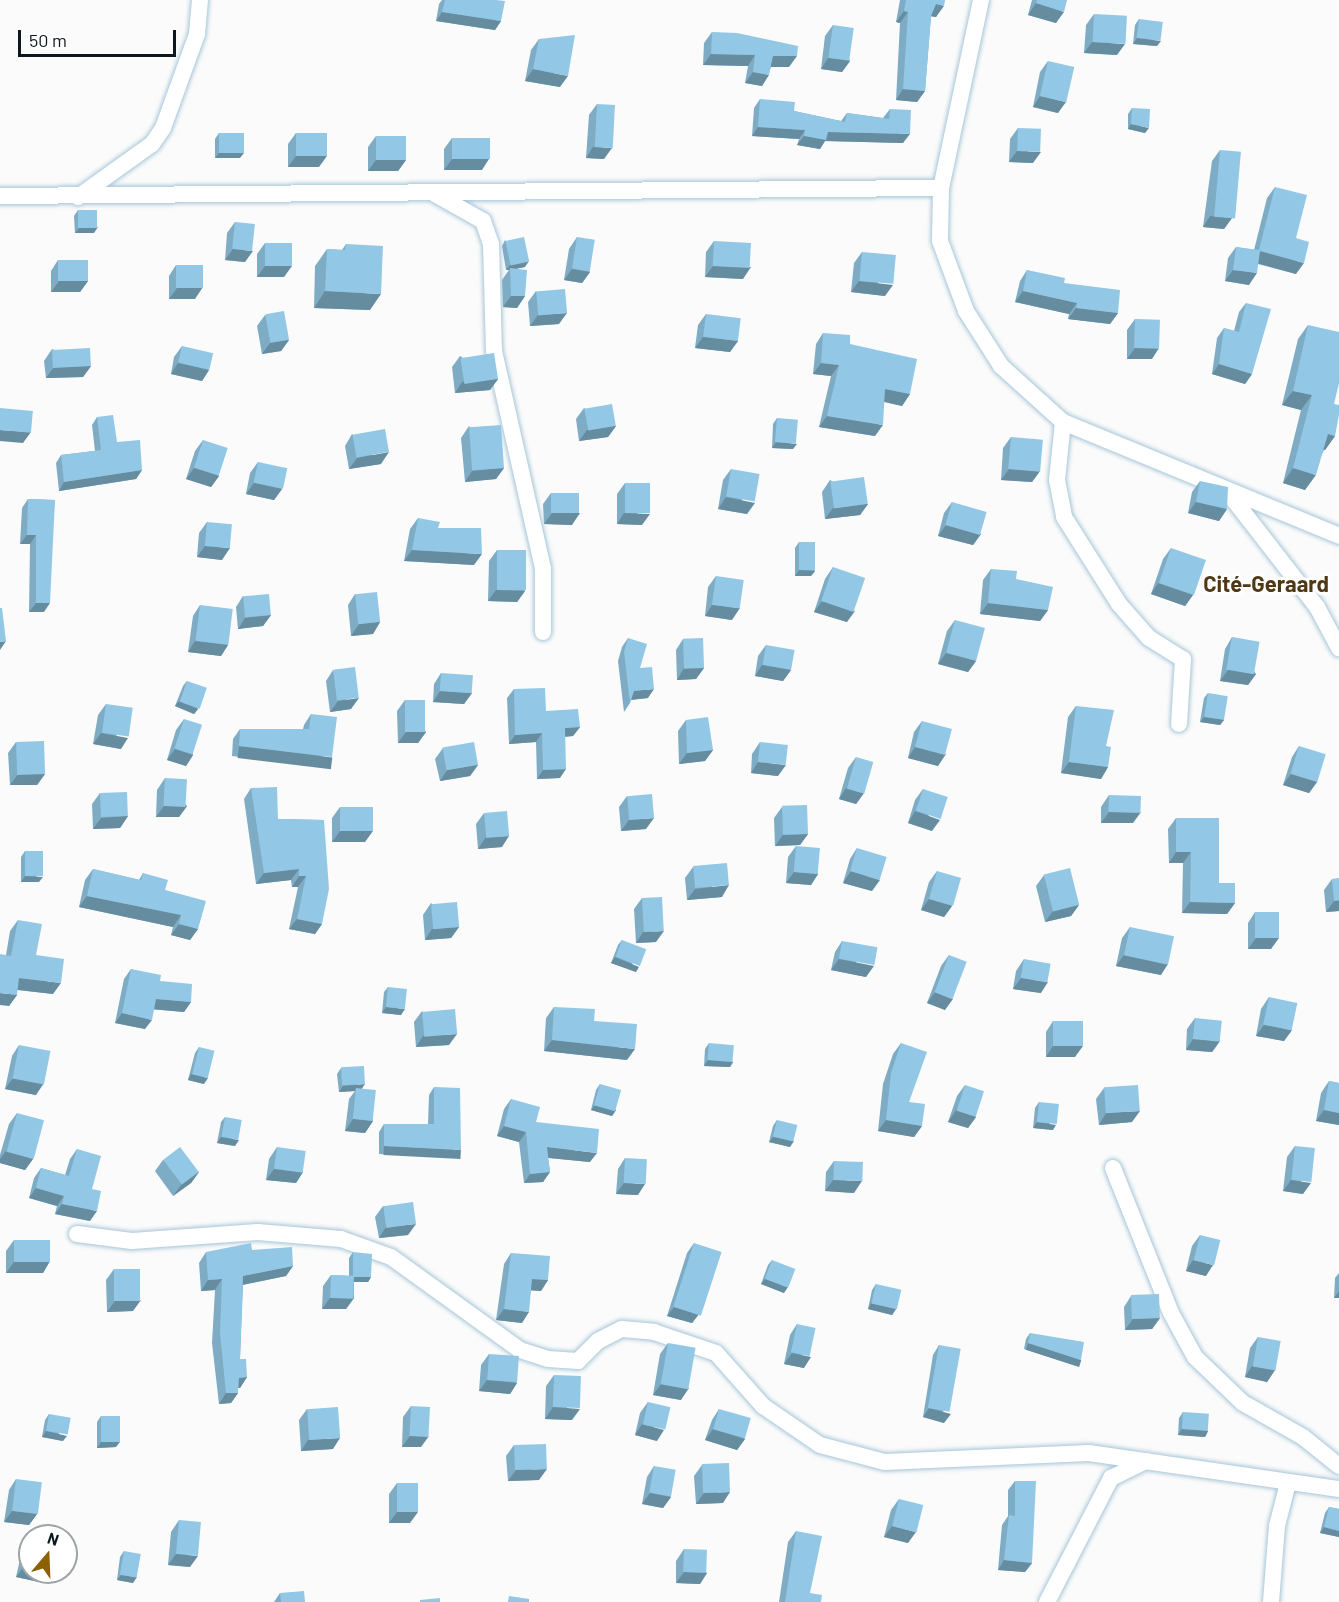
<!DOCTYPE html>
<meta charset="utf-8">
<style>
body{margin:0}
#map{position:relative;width:1339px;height:1602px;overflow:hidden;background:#fbfbfb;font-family:Barlow,sans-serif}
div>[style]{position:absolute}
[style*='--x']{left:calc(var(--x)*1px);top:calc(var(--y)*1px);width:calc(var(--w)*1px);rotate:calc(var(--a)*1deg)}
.roads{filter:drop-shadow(0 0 2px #a6c6d8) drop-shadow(0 0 2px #a6c6d8)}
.minor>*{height:16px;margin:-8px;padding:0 8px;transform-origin:8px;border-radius:8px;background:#fff}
.wall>*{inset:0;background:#7eacc5}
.shaded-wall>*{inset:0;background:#668ca0;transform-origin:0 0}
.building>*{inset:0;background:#92c8e5;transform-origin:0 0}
span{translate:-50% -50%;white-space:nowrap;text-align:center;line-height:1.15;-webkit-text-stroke:6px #fff;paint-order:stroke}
.district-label{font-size:22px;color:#4e3914;font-weight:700}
.north{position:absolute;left:18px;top:1524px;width:60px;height:60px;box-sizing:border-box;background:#fff;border:2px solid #9ea3a5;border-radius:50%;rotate:19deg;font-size:16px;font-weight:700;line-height:24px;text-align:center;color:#0c181e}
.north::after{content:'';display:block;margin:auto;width:21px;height:27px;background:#8b6103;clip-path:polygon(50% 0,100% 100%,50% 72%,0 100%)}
.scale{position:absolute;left:18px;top:30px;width:158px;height:27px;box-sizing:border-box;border:3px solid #0c181e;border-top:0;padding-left:8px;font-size:18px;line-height:21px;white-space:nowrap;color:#0c181e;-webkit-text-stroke:4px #fff;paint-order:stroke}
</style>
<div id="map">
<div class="roads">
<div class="minor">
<div style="--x:981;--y:0;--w:192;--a:102"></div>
<div style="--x:941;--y:188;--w:53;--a:91.1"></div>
<div style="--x:940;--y:241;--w:75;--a:69.6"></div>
<div style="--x:966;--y:311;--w:65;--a:57.5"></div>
<div style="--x:1001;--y:366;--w:84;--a:42.1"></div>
<div style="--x:1063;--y:422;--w:299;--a:22.4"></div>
<div style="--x:435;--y:194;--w:55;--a:29.4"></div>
<div style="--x:483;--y:221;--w:24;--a:71"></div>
<div style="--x:491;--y:244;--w:107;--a:88.4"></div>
<div style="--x:494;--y:351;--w:223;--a:77.3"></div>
<div style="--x:543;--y:569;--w:63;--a:90"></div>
<div style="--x:0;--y:196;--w:941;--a:-0.49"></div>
<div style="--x:78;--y:197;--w:91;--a:-35.6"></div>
<div style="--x:152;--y:144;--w:19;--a:-55"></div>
<div style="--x:163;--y:128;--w:100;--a:-70.1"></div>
<div style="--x:197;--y:34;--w:34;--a:-85"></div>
<div style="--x:1063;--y:422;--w:58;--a:95.9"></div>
<div style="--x:1057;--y:480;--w:38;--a:79"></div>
<div style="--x:1064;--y:517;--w:103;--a:57.7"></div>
<div style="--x:1119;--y:604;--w:45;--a:48.6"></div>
<div style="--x:1149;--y:638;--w:40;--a:32"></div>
<div style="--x:1183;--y:659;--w:65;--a:93.5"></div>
<div style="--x:1230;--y:495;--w:142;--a:52.2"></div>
<div style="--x:1317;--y:607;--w:47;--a:61.8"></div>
<div style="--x:1113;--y:1168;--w:156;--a:68.2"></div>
<div style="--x:1171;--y:1313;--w:50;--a:61.4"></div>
<div style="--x:1195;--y:1357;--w:66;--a:43.8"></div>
<div style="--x:1243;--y:1403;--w:69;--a:29.5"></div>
<div style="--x:1303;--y:1437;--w:46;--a:38.9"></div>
<div style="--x:77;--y:1234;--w:55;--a:7.3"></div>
<div style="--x:132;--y:1241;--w:126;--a:-4.1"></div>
<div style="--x:258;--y:1232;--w:83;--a:4.8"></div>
<div style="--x:341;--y:1239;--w:53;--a:19.8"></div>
<div style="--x:391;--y:1257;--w:159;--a:35.8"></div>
<div style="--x:520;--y:1350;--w:29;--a:18"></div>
<div style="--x:548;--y:1359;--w:30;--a:4"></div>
<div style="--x:578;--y:1361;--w:28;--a:-45"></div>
<div style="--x:598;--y:1341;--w:27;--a:-27"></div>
<div style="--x:622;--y:1329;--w:32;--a:5"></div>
<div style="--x:654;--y:1332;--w:65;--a:18.7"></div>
<div style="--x:716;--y:1353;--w:71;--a:48.4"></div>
<div style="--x:763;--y:1406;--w:69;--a:34.4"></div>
<div style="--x:820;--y:1445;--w:67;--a:14.7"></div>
<div style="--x:885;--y:1462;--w:204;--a:-2.5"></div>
<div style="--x:1089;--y:1453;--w:253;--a:8.2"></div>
<div style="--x:1047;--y:1602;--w:140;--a:-62.7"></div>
<div style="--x:1111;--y:1478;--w:39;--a:-26"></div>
<div style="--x:1271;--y:1602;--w:76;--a:-85.5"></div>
<div style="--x:1277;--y:1526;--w:44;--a:-75.7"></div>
</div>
</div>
<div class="wall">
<div style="clip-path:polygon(442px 0,496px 0,501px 21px,495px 30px,436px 21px,439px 4px)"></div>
<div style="clip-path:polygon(900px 0,945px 0,936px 17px,931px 16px,925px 91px,917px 102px,896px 100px,900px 23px,896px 22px)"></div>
<div style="clip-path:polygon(1032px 0,1067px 0,1056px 23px,1028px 15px)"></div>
<div style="clip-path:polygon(1094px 14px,1117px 55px,1084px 53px,1086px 25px)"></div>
<div style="clip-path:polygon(1139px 19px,1157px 46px,1133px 44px,1135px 25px)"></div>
<div style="clip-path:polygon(833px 25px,850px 61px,842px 72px,821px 69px,825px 36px)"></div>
<div style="clip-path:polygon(712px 32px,789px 67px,771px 67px,762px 86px,745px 83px,748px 66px,703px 65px,704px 43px)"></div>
<div style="clip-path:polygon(539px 39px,560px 87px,525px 81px,531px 50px)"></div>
<div style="clip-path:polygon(1048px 61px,1058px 113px,1033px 107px,1040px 72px)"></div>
<div style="clip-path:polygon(760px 99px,794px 111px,841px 121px,847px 113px,883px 118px,890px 109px,903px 143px,825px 141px,820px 149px,797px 145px,799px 139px,752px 136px,754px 108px)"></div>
<div style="clip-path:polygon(597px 104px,604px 159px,586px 158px,589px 115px)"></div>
<div style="clip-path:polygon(1132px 108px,1145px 133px,1128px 129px,1128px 114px)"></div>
<div style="clip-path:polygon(1018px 128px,1033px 163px,1009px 162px,1010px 139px)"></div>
<div style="clip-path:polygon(219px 133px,240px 158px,215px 158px,215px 139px)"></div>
<div style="clip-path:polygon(296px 133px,319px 167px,288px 167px,288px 144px)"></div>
<div style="clip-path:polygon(376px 136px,406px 160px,398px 171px,368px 171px,368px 147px)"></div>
<div style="clip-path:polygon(452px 138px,482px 170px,444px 170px,444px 149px)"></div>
<div style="clip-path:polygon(1220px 150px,1232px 218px,1224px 229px,1203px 227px,1212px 161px)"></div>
<div style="clip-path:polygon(1275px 187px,1296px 238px,1296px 274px,1258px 264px,1249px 285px,1225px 281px,1228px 258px,1236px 247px,1254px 250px,1267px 198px)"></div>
<div style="clip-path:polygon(78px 210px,94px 233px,75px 233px,74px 216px)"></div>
<div style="clip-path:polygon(235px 222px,245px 262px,225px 260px,227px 233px)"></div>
<div style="clip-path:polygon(577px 237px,590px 272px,582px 283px,564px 280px,569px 249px)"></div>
<div style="clip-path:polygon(505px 240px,525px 267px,515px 269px,525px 296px,517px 308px,503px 307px,502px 280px,509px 270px,506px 270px,502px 246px)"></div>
<div style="clip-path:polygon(714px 241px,743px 279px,705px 277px,706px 252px)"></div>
<div style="clip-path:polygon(265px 243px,284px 277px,257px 277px,257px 254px)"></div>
<div style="clip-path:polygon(346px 244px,370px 310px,314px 308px,315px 266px,327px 249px,342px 250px)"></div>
<div style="clip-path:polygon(862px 252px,885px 296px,851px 292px,854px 263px)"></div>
<div style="clip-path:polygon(58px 260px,88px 281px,80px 292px,51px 292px,51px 271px)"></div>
<div style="clip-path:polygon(176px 265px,195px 299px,169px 299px,169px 276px)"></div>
<div style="clip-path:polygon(1027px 270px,1064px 283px,1118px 313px,1110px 324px,1068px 319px,1069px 314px,1015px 302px,1020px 281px)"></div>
<div style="clip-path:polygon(536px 291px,559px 324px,530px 326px,528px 302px)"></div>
<div style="clip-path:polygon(1246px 303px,1252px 374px,1245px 384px,1212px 374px,1217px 338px,1224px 328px,1234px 331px,1239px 312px)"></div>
<div style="clip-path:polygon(706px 314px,738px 341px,730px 352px,695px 348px,698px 325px)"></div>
<div style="clip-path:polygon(265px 315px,289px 340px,281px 351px,262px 354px,257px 326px)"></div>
<div style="clip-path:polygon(1135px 319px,1152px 359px,1127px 359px,1127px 330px)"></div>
<div style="clip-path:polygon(1308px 325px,1334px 404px,1335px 436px,1325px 450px,1324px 450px,1305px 490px,1283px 483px,1301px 410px,1282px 405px,1298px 339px)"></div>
<div style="clip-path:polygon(823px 333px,850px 344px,910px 394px,902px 406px,884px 402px,875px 436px,819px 427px,831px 376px,813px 374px,816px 344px)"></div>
<div style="clip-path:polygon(182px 346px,209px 370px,202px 381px,171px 374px,174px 357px)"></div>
<div style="clip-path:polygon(52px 349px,91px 366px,83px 377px,46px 378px,44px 361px)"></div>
<div style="clip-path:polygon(460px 356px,498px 379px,490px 390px,455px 393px,452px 367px)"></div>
<div style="clip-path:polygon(584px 408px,616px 426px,608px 437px,579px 441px,576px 419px)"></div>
<div style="clip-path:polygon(97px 417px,117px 442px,142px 470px,136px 479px,59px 491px,56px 463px,61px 455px,95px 451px,92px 425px)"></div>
<div style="clip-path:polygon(777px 418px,793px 449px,772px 448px,773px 424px)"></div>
<div style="clip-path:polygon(469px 426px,504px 468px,496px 479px,465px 482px,461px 438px)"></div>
<div style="clip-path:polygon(352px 434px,381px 464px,349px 469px,345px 446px)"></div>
<div style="clip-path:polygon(1011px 437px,1040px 471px,1032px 482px,1001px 480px,1003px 448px)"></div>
<div style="clip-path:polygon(203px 440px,219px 476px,211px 487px,186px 479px,195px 451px)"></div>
<div style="clip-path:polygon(258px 462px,282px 489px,274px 500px,246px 494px,250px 473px)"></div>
<div style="clip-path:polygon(731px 469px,747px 514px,718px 509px,723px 480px)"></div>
<div style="clip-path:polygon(830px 480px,868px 504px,860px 515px,825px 519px,822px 492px)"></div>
<div style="clip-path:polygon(1200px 481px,1227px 509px,1219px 521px,1188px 513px,1192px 492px)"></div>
<div style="clip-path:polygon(625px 483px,642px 525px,617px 524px,617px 494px)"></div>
<div style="clip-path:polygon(551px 493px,572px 525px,544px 524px,543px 504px)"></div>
<div style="clip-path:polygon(28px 499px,55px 500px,44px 612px,29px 612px,30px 544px,20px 544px,22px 508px)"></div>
<div style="clip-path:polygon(952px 502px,981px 534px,973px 545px,938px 536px,944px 513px)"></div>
<div style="clip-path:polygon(418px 518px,438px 528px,474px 565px,404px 561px,410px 529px)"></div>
<div style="clip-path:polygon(207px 522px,222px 560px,197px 557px,199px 533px)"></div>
<div style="clip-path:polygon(799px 542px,815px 571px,811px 576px,795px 576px,795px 548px)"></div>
<div style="clip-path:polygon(1171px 548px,1193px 595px,1185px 606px,1151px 594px,1163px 559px)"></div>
<div style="clip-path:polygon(497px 550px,525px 591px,517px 602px,488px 601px,489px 561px)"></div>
<div style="clip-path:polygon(833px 567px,847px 622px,814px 612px,825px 579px)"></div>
<div style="clip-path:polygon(991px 569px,1016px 579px,1048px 610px,1040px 621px,980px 614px,983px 580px)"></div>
<div style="clip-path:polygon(716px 576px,732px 620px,705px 616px,708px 587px)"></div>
<div style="clip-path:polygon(355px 594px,380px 622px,373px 634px,351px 636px,348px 605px)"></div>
<div style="clip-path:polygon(243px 596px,271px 615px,263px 626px,238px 629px,236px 607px)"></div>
<div style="clip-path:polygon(200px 605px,228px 645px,221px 656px,188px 652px,193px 616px)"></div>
<div style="clip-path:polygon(955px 620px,976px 661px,968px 672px,938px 664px,947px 631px)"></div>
<div style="clip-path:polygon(1232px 637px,1256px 674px,1248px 685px,1220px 681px,1225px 649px)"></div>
<div style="clip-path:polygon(628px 638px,640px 668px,648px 698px,631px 700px,630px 703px,624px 712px,618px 661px,622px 647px)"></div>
<div style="clip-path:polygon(683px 639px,704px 668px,696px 679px,677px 680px,676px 650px)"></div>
<div style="clip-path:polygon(766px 645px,791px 670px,783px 681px,755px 676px,758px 656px)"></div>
<div style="clip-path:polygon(333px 670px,351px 709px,330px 712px,326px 681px)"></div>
<div style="clip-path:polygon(441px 673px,472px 693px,464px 704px,433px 702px,434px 684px)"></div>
<div style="clip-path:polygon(187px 681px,198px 709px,194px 714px,175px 706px,183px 686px)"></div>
<div style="clip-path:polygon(514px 689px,546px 711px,580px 727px,573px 736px,565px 737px,560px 778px,537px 779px,536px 742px,509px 744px,507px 698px)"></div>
<div style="clip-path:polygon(1208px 693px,1224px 720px,1220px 725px,1200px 722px,1204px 698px)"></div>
<div style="clip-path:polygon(405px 700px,426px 732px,418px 743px,398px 743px,397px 711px)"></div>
<div style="clip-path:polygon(106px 704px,121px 749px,93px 744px,98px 715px)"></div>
<div style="clip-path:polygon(1076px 706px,1106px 746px,1108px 767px,1101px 779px,1061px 773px,1068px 717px)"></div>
<div style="clip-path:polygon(311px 714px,325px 767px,232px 756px,233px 739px,240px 729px,303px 729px,304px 725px)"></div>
<div style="clip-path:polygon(184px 719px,193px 755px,186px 766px,167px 760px,176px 730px)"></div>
<div style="clip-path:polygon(686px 720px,713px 750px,705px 761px,679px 764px,678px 731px)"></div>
<div style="clip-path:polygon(922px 721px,938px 766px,908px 758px,914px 732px)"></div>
<div style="clip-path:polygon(16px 742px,45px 774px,37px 785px,10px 785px,8px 753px)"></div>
<div style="clip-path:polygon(760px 742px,778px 776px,751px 773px,752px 754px)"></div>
<div style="clip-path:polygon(1299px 746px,1317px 782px,1309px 793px,1283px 785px,1292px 757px)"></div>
<div style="clip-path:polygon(443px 748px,478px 765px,470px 776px,440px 781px,435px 759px)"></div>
<div style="clip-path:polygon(856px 757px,864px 793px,856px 804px,839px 799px,848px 768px)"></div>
<div style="clip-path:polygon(165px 778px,187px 806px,179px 817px,156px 817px,157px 790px)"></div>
<div style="clip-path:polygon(251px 788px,278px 819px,324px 820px,322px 924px,315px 934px,289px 929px,298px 887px,292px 887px,291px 880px,256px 884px,244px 799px)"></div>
<div style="clip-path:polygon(923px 789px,932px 831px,908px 823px,915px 800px)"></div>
<div style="clip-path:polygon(100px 793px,128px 816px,120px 828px,93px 829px,92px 804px)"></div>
<div style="clip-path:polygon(1109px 795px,1133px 823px,1101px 823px,1101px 807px)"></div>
<div style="clip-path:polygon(627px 796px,646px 829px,621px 831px,619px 807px)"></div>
<div style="clip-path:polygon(340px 807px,365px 842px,332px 842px,332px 818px)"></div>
<div style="clip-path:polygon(782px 807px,808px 834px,800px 845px,775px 846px,774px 818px)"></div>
<div style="clip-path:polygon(484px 813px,502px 847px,478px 849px,476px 824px)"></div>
<div style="clip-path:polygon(1176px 818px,1219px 883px,1235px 903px,1227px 914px,1182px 913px,1183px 863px,1169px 863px,1168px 829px)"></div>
<div style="clip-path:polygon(796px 846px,818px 874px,811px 885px,786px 883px,788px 857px)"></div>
<div style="clip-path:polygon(857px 848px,872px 891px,843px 883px,850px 859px)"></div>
<div style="clip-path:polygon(25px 851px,39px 882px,21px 882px,21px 857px)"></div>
<div style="clip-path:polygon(693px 867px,722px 897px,687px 900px,685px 878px)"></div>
<div style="clip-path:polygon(93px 869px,139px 880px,143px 873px,165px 890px,198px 929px,190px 940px,171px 935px,173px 927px,79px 907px,85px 880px)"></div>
<div style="clip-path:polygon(937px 871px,952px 906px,944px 917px,921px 910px,929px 882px)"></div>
<div style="clip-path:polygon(1044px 875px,1079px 905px,1071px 916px,1045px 922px,1036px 886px)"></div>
<div style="clip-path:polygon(1332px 879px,1339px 911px,1326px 912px,1324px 890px)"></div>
<div style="clip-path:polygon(642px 898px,656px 942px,636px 943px,634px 909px)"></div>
<div style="clip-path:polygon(431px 903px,459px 927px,451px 938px,425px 940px,423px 915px)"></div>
<div style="clip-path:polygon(1255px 912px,1271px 949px,1248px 949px,1248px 923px)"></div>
<div style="clip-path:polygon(18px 920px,36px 955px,53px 994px,17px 990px,17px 995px,9px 1006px,6px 955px,10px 931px)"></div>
<div style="clip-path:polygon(1130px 927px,1161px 975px,1116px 966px,1122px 938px)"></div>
<div style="clip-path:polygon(622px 940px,636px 972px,611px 963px,618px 945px)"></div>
<div style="clip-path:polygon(842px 941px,866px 977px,831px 970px,835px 952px)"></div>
<div style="clip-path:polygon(949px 955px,945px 1010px,927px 1003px,941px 966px)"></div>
<div style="clip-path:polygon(1024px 959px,1041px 993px,1013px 989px,1016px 971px)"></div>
<div style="clip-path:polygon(131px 969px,160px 981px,191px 1002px,184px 1012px,154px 1009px,145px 1029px,115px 1023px,124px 979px)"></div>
<div style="clip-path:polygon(388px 987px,401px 1015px,382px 1013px,384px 992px)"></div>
<div style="clip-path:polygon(1269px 997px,1292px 1030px,1284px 1041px,1256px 1036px,1261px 1009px)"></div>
<div style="clip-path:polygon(554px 1007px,594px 1021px,627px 1060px,544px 1051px,546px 1018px)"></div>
<div style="clip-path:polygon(422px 1011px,449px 1045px,416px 1047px,414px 1022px)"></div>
<div style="clip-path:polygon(1195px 1018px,1220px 1041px,1212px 1052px,1186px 1050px,1187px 1029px)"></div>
<div style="clip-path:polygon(1053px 1021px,1075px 1057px,1046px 1057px,1046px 1032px)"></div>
<div style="clip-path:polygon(709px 1043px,733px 1062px,730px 1067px,704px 1066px,705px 1049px)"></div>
<div style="clip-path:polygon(901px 1043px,909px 1102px,922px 1126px,914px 1137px,878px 1131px,883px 1084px,893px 1054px)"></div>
<div style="clip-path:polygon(19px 1045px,36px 1095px,5px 1089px,12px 1056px)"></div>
<div style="clip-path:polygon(199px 1047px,204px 1084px,188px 1080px,195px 1053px)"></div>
<div style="clip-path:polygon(341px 1068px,362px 1089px,373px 1121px,365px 1133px,345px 1131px,349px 1099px,355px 1091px,339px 1092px,337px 1074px)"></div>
<div style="clip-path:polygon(1329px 1081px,1339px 1083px,1339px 1125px,1316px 1121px,1321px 1093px)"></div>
<div style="clip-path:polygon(600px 1084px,616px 1110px,612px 1116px,591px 1110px,596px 1090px)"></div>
<div style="clip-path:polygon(965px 1085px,976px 1117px,968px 1128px,948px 1122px,957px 1096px)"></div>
<div style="clip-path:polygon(434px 1087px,456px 1158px,379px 1154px,379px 1132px,384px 1124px,428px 1124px,429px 1095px)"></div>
<div style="clip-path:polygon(1104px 1088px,1132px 1122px,1099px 1125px,1096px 1099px)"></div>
<div style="clip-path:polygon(511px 1099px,536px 1122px,590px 1162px,548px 1158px,550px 1172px,543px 1182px,524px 1183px,519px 1142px,497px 1136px,504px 1109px)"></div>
<div style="clip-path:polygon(1039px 1102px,1053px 1130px,1033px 1128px,1035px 1108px)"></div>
<div style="clip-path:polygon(17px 1113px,33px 1159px,25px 1170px,0 1163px,0 1155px,9px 1124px)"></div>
<div style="clip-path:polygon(225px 1117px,235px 1146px,217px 1143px,221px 1122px)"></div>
<div style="clip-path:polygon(777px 1120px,790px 1147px,769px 1142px,773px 1126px)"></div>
<div style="clip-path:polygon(1295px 1146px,1303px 1194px,1283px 1191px,1287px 1157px)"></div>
<div style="clip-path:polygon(277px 1147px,303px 1172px,296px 1183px,266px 1180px,269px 1159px)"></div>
<div style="clip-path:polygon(77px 1149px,92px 1189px,90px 1221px,55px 1214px,57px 1206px,29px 1198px,34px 1178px,41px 1168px,65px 1175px,70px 1159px)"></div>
<div style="clip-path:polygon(625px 1158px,638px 1195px,616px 1194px,618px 1169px)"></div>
<div style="clip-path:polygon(163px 1160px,199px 1172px,191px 1183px,173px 1196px,155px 1171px)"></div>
<div style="clip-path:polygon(834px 1161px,854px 1193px,825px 1191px,826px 1172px)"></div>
<div style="clip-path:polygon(383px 1206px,408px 1235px,379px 1238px,375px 1217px)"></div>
<div style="clip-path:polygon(1200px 1235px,1206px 1276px,1186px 1271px,1192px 1246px)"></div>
<div style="clip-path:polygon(14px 1240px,50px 1261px,43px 1273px,6px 1273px,6px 1251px)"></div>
<div style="clip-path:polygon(694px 1243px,699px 1314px,692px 1323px,667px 1316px,687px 1253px)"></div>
<div style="clip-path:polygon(252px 1250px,293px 1266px,286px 1276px,243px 1285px,240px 1359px,247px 1377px,240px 1388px,238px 1388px,238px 1393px,231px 1403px,219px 1404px,212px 1343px,215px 1290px,201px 1291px,199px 1263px,206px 1252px)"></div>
<div style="clip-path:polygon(353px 1252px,371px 1277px,368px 1282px,354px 1282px,354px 1298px,346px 1309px,322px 1309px,323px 1286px,331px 1275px,349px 1276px,349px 1258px)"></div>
<div style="clip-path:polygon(511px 1253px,548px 1280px,541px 1291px,531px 1290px,522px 1323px,496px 1320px,504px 1264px)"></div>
<div style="clip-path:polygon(772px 1260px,784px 1293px,761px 1284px,768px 1265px)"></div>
<div style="clip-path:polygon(114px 1269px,133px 1311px,107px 1312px,106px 1280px)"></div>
<div style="clip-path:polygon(1339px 1273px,1339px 1298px,1334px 1298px,1335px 1278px)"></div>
<div style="clip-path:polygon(876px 1284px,896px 1309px,892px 1315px,868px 1309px,872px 1290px)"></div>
<div style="clip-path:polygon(1131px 1296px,1160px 1318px,1152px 1329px,1125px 1330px,1124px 1307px)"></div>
<div style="clip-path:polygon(797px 1324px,804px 1368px,784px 1364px,790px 1335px)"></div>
<div style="clip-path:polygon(1030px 1333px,1081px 1360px,1077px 1366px,1024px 1349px,1026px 1339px)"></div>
<div style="clip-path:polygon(1258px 1337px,1275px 1370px,1267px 1382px,1245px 1377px,1250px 1348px)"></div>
<div style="clip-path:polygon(668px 1343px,681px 1400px,653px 1395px,660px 1354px)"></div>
<div style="clip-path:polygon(939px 1345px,944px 1423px,923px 1417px,933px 1355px)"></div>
<div style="clip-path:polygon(489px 1354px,517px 1383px,510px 1394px,479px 1391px,481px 1365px)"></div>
<div style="clip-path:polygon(554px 1375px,572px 1420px,545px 1419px,546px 1386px)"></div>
<div style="clip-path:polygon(648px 1402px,657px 1441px,635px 1435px,640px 1413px)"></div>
<div style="clip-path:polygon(411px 1406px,421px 1447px,402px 1447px,403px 1417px)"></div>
<div style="clip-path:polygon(307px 1409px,333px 1449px,301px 1451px,299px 1420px)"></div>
<div style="clip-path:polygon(719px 1409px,745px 1439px,737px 1450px,705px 1440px,712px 1420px)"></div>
<div style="clip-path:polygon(1183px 1412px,1208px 1431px,1205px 1437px,1178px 1435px,1179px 1418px)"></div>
<div style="clip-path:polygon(49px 1414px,63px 1441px,42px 1437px,45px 1420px)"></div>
<div style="clip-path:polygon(101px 1416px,116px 1447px,97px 1448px,97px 1422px)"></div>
<div style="clip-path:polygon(514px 1445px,539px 1480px,508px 1481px,506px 1456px)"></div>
<div style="clip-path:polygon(702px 1465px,723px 1503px,696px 1504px,694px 1476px)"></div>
<div style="clip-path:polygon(654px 1466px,671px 1497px,663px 1508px,642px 1504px,647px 1477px)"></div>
<div style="clip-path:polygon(16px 1479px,37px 1514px,29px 1525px,4px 1522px,9px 1490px)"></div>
<div style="clip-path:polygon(1015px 1481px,1032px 1563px,1025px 1572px,998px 1570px,1002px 1525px,1008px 1516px,1008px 1490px)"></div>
<div style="clip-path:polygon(397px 1483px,410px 1523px,389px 1523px,389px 1494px)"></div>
<div style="clip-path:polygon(899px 1499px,908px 1543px,884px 1537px,891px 1510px)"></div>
<div style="clip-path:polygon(1329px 1507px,1339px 1509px,1339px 1537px,1320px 1533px,1325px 1513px)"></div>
<div style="clip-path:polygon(179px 1520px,190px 1567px,168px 1565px,171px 1532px)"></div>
<div style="clip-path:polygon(796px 1531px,810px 1593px,821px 1602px,779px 1602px,788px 1542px)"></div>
<div style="clip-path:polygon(31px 1535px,39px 1582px,16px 1577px,23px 1546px)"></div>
<div style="clip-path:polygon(684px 1549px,707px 1573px,700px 1584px,676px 1583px,676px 1561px)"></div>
<div style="clip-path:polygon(124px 1551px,133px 1583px,117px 1580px,120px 1557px)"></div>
<div style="clip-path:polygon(280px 1593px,305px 1602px,274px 1602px)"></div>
</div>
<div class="shaded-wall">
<div style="clip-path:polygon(1036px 3px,1064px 12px,1056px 23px,1028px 15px)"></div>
<div style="clip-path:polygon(936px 4px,944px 6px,936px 17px,928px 16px)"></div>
<div style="clip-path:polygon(904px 11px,908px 12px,900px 23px,896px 22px)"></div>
<div style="clip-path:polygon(442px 12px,501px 21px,495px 30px,436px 21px)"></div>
<div style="clip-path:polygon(1137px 38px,1161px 41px,1157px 46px,1133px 44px)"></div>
<div style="clip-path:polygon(1092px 42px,1125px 44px,1117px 55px,1084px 53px)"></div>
<div style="clip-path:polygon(711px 54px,755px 55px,748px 66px,703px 65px)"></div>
<div style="clip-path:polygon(773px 56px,797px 56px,789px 67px,765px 67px)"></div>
<div style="clip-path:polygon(828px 58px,850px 61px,842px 72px,821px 69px)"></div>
<div style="clip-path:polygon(533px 69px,568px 76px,560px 87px,525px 81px)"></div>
<div style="clip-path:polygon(753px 72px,769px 75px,762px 86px,745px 83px)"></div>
<div style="clip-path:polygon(903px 89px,925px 91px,917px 102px,896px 100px)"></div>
<div style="clip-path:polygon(1040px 96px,1066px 102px,1058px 113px,1033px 107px)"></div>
<div style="clip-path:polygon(1131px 124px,1149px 128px,1145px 133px,1128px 129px)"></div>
<div style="clip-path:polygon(758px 127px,805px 130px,799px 139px,752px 136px)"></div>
<div style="clip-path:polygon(828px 132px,910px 134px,903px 143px,825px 141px,820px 149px,797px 145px,804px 136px)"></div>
<div style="clip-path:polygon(593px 147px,612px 148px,604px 159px,586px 158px)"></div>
<div style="clip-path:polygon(1017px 151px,1041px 152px,1033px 163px,1009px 162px)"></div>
<div style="clip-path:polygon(219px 153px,244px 153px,240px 158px,215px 158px)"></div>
<div style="clip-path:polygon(296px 156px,327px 156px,319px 167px,288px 167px)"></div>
<div style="clip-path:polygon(452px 159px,489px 159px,482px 170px,444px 170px)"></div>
<div style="clip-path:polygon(376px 160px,406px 160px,398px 171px,368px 171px)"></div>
<div style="clip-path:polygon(1210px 216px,1232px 218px,1224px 229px,1203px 227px)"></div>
<div style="clip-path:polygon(98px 227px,94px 233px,75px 233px,79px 228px)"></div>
<div style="clip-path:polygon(233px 249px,253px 251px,245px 262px,225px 260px)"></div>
<div style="clip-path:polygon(1260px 251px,1304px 263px,1296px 274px,1253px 262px)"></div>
<div style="clip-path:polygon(529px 261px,525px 267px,510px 270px,510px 268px,509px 270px,506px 270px,510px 265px)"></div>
<div style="clip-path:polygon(265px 266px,292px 266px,284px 277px,257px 277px)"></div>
<div style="clip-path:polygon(713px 266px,751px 267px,743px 279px,705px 277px)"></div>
<div style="clip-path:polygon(572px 269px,590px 272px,582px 283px,564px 280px)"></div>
<div style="clip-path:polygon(1233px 270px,1257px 273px,1249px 285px,1225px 281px)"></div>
<div style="clip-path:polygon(59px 281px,88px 281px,80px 292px,51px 292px)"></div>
<div style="clip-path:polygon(859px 281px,893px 285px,885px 296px,851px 292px)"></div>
<div style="clip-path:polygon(203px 287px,195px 299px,169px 299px,177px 288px)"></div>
<div style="clip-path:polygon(325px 291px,381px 294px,370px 310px,314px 308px)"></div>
<div style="clip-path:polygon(1023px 291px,1077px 303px,1069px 314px,1015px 302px)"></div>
<div style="clip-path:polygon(511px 296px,525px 296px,517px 308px,503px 307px)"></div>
<div style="clip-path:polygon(1076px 308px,1118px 313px,1110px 324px,1068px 319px)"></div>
<div style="clip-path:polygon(567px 313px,559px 324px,530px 326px,538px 315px)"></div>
<div style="clip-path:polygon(703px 337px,738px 341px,730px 352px,695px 348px)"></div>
<div style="clip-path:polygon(289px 340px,281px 351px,262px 354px,270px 343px)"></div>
<div style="clip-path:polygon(1135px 348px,1159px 348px,1152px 359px,1127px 359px)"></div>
<div style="clip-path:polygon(178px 363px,209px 370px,202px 381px,171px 374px)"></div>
<div style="clip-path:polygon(821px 363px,839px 365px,831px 376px,813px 374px)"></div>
<div style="clip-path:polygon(1219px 364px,1252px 374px,1245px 384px,1212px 374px)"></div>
<div style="clip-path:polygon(91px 366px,83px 377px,46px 378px,54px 367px)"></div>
<div style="clip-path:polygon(498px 379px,490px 390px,455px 393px,462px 382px)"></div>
<div style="clip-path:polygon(885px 389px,910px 394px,902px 406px,877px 400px)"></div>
<div style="clip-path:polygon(1293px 391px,1312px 395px,1301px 410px,1282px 405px)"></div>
<div style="clip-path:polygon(827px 416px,883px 425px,875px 436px,819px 427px)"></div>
<div style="clip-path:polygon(616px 426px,608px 437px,579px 441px,587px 430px)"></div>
<div style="clip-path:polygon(0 430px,31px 432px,23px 443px,0 441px)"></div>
<div style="clip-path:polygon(1328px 434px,1335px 436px,1325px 450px,1318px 449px)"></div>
<div style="clip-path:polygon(776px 442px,797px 444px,793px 449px,772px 448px)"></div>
<div style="clip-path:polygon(389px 452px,381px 464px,349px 469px,357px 458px)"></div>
<div style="clip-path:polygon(194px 468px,219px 476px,211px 487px,186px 479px)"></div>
<div style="clip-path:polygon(504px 468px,496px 479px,465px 482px,472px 471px)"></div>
<div style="clip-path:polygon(1293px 468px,1316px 475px,1305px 490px,1283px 483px)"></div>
<div style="clip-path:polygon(1009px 469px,1040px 471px,1032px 482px,1001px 480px)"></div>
<div style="clip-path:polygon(142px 470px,136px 479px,59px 491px,64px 482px)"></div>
<div style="clip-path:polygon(254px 483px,282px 489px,274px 500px,246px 494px)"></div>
<div style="clip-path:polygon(726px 497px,755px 503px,747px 514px,718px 509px)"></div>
<div style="clip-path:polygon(1196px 502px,1227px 509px,1219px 521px,1188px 513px)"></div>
<div style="clip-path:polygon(868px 504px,860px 515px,825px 519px,833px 508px)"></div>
<div style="clip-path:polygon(552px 513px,580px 513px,572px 525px,544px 524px)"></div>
<div style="clip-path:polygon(624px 513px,650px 514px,642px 525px,617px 524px)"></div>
<div style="clip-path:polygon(946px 525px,981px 534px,973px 545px,938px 536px)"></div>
<div style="clip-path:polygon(27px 535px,36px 535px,30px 544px,20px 544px)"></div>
<div style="clip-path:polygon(205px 546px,230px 548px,222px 560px,197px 557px)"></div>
<div style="clip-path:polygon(412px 550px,482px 554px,474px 565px,404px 561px)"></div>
<div style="clip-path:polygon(799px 570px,815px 571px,811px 576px,795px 576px)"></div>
<div style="clip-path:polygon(1158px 583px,1193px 595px,1185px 606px,1151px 594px)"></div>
<div style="clip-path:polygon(496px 590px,525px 591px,517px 602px,488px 601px)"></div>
<div style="clip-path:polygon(822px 601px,855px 611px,847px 622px,814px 612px)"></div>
<div style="clip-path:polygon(36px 603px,50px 603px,44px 612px,29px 612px)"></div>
<div style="clip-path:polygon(988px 603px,1048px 610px,1040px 621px,980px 614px)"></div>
<div style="clip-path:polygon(712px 605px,740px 608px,732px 620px,705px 616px)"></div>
<div style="clip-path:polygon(271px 615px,263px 626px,238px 629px,245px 618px)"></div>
<div style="clip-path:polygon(380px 622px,373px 634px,351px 636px,359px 624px)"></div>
<div style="clip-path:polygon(6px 641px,0 650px,0 642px)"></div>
<div style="clip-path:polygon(195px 641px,228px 645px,221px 656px,188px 652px)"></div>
<div style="clip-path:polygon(946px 653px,976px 661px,968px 672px,938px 664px)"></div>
<div style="clip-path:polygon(762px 665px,791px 670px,783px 681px,755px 676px)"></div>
<div style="clip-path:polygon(684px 668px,704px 668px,696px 679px,677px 680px)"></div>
<div style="clip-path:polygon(1228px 670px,1256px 674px,1248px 685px,1220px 681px)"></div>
<div style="clip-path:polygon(654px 689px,648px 698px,629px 700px,634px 691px)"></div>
<div style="clip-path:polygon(440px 691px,472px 693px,464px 704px,433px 702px)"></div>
<div style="clip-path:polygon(359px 698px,351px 709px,330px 712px,338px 701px)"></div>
<div style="clip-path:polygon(179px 701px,198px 709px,194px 714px,175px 706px)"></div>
<div style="clip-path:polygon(1204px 717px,1224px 720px,1220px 725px,1200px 722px)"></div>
<div style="clip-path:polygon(580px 727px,573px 736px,559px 737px,565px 728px)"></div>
<div style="clip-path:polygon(406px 732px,426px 732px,418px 743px,398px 743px)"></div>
<div style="clip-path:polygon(101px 733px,128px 738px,121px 749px,93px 744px)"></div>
<div style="clip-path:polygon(542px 733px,536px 742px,509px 744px,515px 735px)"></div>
<div style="left:239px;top:746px;width:94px;height:12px;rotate:7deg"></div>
<div style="clip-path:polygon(915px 747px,946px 754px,938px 766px,908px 758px)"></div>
<div style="clip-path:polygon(175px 749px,193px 755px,186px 766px,167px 760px)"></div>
<div style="clip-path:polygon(713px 750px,705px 761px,679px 764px,687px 753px)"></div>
<div style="clip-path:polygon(758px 762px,786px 765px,778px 776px,751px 773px)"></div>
<div style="clip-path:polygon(1069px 762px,1108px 767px,1101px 779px,1061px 773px)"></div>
<div style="clip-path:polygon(478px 765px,470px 776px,440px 781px,447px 770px)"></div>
<div style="clip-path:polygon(566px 769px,560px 778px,537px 779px,543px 770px)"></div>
<div style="clip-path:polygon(18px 774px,45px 774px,37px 785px,10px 785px)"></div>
<div style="clip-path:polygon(1291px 774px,1317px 782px,1309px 793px,1283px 785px)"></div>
<div style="clip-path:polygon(846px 788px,864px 793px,856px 804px,839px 799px)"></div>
<div style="clip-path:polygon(164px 806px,187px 806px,179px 817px,156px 817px)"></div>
<div style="clip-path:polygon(915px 811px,940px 820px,932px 831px,908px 823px)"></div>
<div style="clip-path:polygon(1109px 812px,1141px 812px,1133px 823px,1101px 823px)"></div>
<div style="clip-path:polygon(128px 816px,120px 828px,93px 829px,101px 818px)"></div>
<div style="clip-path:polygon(654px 818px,646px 829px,621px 831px,629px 820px)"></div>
<div style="clip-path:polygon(340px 831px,373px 831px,365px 842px,332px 842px)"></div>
<div style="clip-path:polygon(808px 834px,800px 845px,775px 846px,783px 835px)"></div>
<div style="clip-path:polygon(509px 836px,502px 847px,478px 849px,486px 837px)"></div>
<div style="clip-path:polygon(1176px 852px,1191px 852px,1183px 863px,1169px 863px)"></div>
<div style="clip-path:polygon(299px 869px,291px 880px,256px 884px,264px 873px)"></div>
<div style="clip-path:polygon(851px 871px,880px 880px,872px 891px,843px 883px)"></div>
<div style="clip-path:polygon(794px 872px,818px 874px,811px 885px,786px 883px)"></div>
<div style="clip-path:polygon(25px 876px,43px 877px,39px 882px,21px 882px)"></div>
<div style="clip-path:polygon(299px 876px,306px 876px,298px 887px,292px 887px)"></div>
<div style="clip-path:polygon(729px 885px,722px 897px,687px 900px,695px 889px)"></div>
<div style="clip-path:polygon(87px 896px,181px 915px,173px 927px,79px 907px)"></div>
<div style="clip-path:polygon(929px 899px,952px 906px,944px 917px,921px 910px)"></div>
<div style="clip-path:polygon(1339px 900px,1339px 911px,1326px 912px,1334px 901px)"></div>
<div style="clip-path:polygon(1190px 902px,1235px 903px,1227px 914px,1182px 913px)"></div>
<div style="clip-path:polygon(1079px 905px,1071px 916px,1045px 922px,1053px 911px)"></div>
<div style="clip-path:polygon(297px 919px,322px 924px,315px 934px,289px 929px)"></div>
<div style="clip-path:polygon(179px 924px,198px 929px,190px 940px,171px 935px)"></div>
<div style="clip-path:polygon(459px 927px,451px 938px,425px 940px,432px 929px)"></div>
<div style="clip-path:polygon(664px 931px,656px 942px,636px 943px,643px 932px)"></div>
<div style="clip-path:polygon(1256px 938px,1279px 938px,1271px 949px,1248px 949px)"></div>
<div style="clip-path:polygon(1124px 955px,1168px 964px,1161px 975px,1116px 966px)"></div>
<div style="clip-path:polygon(615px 957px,639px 967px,636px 972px,611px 963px)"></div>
<div style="clip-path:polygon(839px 959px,874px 966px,866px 977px,831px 970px)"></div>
<div style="clip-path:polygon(19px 978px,61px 983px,53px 994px,11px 989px)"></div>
<div style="clip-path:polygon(1021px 978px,1048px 982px,1041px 993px,1013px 989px)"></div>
<div style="clip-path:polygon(935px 992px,953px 999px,945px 1010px,927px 1003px)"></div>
<div style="clip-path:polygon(0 993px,17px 995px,9px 1006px,0 1005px)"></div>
<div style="clip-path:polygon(156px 999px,191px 1002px,184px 1012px,149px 1009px)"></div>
<div style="clip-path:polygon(386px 1007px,405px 1009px,401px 1015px,382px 1013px)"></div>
<div style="clip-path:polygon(122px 1013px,152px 1020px,145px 1029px,115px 1023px)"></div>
<div style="clip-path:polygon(1264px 1025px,1292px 1030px,1284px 1041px,1256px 1036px)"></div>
<div style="clip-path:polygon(457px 1034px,449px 1045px,416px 1047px,423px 1036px)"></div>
<div style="clip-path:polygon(1193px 1039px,1220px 1041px,1212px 1052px,1186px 1050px)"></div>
<div style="clip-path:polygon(552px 1040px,635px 1049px,627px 1060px,544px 1051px)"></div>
<div style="clip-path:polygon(1053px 1046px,1083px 1046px,1075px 1057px,1046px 1057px)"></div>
<div style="clip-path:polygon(708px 1060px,733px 1062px,730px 1067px,704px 1066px)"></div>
<div style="clip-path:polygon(191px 1074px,208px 1078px,204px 1084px,188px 1080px)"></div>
<div style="clip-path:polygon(13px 1078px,44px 1083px,36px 1095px,5px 1089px)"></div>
<div style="clip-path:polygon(365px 1084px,361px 1090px,356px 1088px,355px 1091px,339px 1092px,343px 1086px)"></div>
<div style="clip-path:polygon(595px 1105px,616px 1110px,612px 1116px,591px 1110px)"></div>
<div style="clip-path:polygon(956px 1110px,976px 1117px,968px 1128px,948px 1122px)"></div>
<div style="clip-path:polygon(1324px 1110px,1339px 1113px,1339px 1125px,1316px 1121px)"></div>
<div style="clip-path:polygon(1140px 1111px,1132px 1122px,1099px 1125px,1106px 1113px)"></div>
<div style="clip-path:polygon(353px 1119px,373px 1121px,365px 1133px,345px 1131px)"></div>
<div style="clip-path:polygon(886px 1120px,922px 1126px,914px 1137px,878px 1131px)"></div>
<div style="clip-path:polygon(1037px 1122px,1056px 1125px,1053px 1130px,1033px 1128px)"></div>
<div style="clip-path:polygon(504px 1126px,526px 1132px,519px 1142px,497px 1136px)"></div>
<div style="clip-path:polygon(221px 1137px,239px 1140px,235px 1146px,217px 1143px)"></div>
<div style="clip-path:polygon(773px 1137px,794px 1141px,790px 1147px,769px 1142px)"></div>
<div style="left:384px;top:1146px;width:77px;height:9px;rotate:3deg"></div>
<div style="clip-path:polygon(547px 1147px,597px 1153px,590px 1162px,540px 1157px)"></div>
<div style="clip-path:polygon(6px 1151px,33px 1159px,25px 1170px,0 1163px,0 1159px)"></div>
<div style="clip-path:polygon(274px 1169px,303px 1172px,296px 1183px,266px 1180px)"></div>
<div style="clip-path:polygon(199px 1172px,191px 1183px,173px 1196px,181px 1185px)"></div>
<div style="clip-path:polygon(550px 1172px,543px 1182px,524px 1183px,530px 1174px)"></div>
<div style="clip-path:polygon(833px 1180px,862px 1181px,854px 1193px,825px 1191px)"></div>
<div style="clip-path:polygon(1291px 1180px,1311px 1183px,1303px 1194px,1283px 1191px)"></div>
<div style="clip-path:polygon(624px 1183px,645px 1184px,638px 1195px,616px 1194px)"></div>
<div style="clip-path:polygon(36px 1188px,64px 1196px,57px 1206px,29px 1198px)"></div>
<div style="clip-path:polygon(62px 1204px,97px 1211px,90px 1221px,55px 1214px)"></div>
<div style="clip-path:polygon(416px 1224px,408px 1235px,379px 1238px,386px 1227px)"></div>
<div style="clip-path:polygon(1193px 1260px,1213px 1265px,1206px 1276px,1186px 1271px)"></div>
<div style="clip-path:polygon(50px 1261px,43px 1273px,6px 1273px,14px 1262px)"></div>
<div style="clip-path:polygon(293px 1266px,286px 1276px,236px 1286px,243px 1276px)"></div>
<div style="clip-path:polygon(353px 1277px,371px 1277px,368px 1282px,349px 1282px)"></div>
<div style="clip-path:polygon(222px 1279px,215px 1290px,201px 1291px,208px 1280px)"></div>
<div style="clip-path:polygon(532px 1279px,548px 1280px,541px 1291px,524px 1290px)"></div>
<div style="clip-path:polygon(765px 1279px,788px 1287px,784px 1293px,761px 1284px)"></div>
<div style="clip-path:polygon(1339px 1291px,1339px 1298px,1334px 1298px)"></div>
<div style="clip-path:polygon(330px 1298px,354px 1298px,346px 1309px,322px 1309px)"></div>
<div style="clip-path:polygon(141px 1300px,133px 1311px,107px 1312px,115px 1301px)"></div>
<div style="clip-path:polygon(871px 1303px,896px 1309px,892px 1315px,868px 1309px)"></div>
<div style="clip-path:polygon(674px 1307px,699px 1314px,692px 1323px,667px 1316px)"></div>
<div style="clip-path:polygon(504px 1309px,529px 1312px,522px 1323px,496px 1320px)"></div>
<div style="clip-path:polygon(1160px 1318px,1152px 1329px,1125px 1330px,1133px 1319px)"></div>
<div style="left:1028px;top:1343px;width:56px;height:7px;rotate:18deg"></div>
<div style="clip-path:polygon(792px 1353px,811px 1357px,804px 1368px,784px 1364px)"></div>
<div style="clip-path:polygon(1252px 1366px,1275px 1370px,1267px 1382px,1245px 1377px)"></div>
<div style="clip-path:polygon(247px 1377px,240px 1388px,232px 1388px,239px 1378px)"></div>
<div style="clip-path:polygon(487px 1380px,517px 1383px,510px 1394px,479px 1391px)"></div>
<div style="clip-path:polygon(661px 1384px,689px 1388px,681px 1400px,653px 1395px)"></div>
<div style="clip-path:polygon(226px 1393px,238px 1393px,231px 1403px,219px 1404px)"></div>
<div style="clip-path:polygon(553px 1407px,580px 1409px,572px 1420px,545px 1419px)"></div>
<div style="clip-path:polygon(929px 1408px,951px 1414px,944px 1423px,923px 1417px)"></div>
<div style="clip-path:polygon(642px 1424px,664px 1430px,657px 1441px,635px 1435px)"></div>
<div style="clip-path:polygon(713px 1429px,745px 1439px,737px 1450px,705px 1440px)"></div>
<div style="clip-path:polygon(1182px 1429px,1208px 1431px,1205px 1437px,1178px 1435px)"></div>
<div style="clip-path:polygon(46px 1431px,67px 1436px,63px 1441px,42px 1437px)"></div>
<div style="clip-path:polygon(410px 1436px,429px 1436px,421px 1447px,402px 1447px)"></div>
<div style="clip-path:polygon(340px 1438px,333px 1449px,301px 1451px,308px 1440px)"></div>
<div style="clip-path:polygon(101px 1442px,120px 1442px,116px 1447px,97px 1448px)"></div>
<div style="clip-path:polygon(547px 1469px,539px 1480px,508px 1481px,516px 1470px)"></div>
<div style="clip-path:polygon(730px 1492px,723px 1503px,696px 1504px,704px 1493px)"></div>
<div style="clip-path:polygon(650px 1493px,671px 1497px,663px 1508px,642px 1504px)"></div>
<div style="clip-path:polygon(12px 1511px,37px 1514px,29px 1525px,4px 1522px)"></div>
<div style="clip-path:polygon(397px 1512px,418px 1512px,410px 1523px,389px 1523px)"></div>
<div style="clip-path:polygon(892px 1526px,916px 1532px,908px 1543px,884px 1537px)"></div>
<div style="clip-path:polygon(1324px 1527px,1339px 1531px,1339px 1537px,1320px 1533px)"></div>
<div style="clip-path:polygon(176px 1554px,198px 1556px,190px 1567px,168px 1565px)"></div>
<div style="clip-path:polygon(1004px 1560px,1032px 1563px,1025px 1572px,998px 1570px)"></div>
<div style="clip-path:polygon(24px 1566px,30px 1567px,30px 1572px,46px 1572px,39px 1582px,16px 1577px)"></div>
<div style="clip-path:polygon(684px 1572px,707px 1573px,700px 1584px,676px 1583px)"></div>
<div style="clip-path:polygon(121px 1575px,137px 1577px,133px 1583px,117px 1580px)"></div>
</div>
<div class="building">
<div style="clip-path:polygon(445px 0,496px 0,505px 1px,501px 21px,442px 12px)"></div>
<div style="clip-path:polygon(906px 0,945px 0,944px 6px,936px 4px,931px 16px,925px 91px,903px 89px,908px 12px,904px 11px)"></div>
<div style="clip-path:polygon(1037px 0,1067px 0,1064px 12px,1036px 3px)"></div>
<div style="left:1094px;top:14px;width:33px;height:28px;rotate:3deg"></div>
<div style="left:1139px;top:19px;width:24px;height:19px;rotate:7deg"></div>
<div style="left:833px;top:25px;width:21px;height:33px;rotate:8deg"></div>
<div style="clip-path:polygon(712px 32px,737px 33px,798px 46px,797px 56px,773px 56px,769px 75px,753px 72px,755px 55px,711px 54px)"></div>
<div style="clip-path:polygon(575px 35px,568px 76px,533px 69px,539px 39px)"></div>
<div style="left:1048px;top:61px;width:27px;height:36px;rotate:13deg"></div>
<div style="clip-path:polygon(760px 99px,795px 102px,794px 111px,845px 122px,847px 113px,889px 119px,890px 109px,911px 110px,910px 134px,828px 132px,826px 140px,804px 136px,805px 130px,758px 127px)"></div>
<div style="left:597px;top:104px;width:18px;height:43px;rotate:3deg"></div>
<div style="clip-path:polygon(1132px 108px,1150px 109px,1149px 128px,1131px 124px)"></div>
<div style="left:1018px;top:128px;width:23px;height:23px;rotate:2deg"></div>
<div style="left:219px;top:133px;width:25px;height:20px"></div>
<div style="left:296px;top:133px;width:31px;height:23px"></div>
<div style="left:376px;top:136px;width:30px;height:24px"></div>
<div style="left:452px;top:138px;width:38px;height:21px"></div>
<div style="left:1220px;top:150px;width:21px;height:67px;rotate:5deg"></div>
<div style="clip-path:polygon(1275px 187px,1307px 195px,1296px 238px,1309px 242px,1304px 263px,1260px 251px,1257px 273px,1233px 270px,1236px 247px,1259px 250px)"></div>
<div style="left:78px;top:210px;width:19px;height:18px"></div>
<div style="left:235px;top:222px;width:20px;height:27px;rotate:6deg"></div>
<div style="left:524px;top:237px;width:25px;height:19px;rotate:78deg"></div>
<div style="left:577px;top:237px;width:18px;height:32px;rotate:9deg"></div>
<div style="left:714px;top:241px;width:37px;height:25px;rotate:3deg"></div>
<div style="left:265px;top:243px;width:27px;height:23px"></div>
<div style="clip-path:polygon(346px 244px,383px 246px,381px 294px,325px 291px,327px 249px,345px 250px)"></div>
<div style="left:862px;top:252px;width:34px;height:29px;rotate:5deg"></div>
<div style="left:58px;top:260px;width:30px;height:21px"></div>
<div style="left:176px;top:265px;width:27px;height:23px"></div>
<div style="clip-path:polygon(510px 268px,527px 270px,525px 296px,511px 296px)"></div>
<div style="clip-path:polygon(1027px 270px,1065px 278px,1064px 283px,1120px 290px,1118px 313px,1076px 308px,1077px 303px,1023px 291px)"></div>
<div style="left:565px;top:289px;width:24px;height:29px;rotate:85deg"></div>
<div style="clip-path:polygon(1246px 303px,1271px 309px,1252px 374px,1219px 364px,1224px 328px,1239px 332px)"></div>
<div style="left:284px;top:311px;width:29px;height:19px;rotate:80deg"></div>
<div style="left:706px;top:314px;width:35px;height:23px;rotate:7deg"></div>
<div style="left:1135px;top:319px;width:25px;height:29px;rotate:2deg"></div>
<div style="clip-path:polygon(1308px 325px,1339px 332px,1339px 383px,1334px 404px,1339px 405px,1339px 414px,1335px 436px,1328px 434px,1316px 475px,1293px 468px,1312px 395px,1293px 391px)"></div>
<div style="clip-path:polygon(823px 333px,850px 335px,850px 344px,917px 359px,910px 394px,885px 389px,883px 425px,827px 416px,839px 365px,821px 363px)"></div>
<div style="left:182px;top:346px;width:32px;height:17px;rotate:13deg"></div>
<div style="left:90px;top:348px;width:18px;height:38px;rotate:87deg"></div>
<div style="left:494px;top:353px;width:26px;height:34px;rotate:81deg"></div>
<div style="left:612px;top:404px;width:22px;height:28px;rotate:80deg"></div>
<div style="left:0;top:408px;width:33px;height:22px;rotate:5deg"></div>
<div style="clip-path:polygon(113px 415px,117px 442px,140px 440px,142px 470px,64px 482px,61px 455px,101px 450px,97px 417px)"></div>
<div style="left:777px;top:418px;width:21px;height:24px;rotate:5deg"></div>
<div style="left:501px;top:425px;width:43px;height:32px;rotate:86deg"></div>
<div style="left:385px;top:429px;width:23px;height:33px;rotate:80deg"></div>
<div style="left:1011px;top:437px;width:32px;height:32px;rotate:5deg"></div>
<div style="left:203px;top:440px;width:26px;height:29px;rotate:18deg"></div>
<div style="left:258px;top:462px;width:30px;height:21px;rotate:12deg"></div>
<div style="left:731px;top:469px;width:29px;height:28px;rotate:10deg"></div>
<div style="left:864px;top:477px;width:27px;height:34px;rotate:82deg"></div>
<div style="clip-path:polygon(1200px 481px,1228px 487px,1227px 509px,1196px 502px)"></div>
<div style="left:625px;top:483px;width:25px;height:30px"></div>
<div style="left:551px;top:493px;width:28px;height:20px"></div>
<div style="clip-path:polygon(28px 499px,55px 500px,50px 603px,36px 603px,36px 535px,27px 535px)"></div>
<div style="left:952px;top:502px;width:36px;height:24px;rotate:16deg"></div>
<div style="clip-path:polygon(418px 518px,440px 522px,438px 528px,481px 528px,482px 554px,412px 550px)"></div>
<div style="left:207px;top:522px;width:25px;height:24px;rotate:5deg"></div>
<div style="left:799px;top:542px;width:16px;height:28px"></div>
<div style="left:1171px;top:548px;width:37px;height:37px;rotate:19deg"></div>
<div style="left:497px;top:550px;width:29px;height:40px"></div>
<div style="left:833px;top:567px;width:34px;height:36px;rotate:19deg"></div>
<div style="clip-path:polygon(991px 569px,1017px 571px,1016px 579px,1053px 587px,1048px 610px,988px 603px)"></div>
<div style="left:716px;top:576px;width:28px;height:29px;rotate:8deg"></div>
<div style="left:377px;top:592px;width:30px;height:22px;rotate:84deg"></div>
<div style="left:269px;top:594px;width:21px;height:26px;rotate:85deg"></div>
<div style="left:200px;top:605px;width:33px;height:36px;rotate:7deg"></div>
<div style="clip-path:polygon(0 608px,2px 608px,6px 641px,0 642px)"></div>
<div style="left:955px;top:620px;width:31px;height:34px;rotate:15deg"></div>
<div style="left:1232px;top:637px;width:28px;height:33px;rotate:10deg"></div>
<div style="clip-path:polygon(628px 638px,647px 644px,640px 668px,652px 667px,654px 689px,634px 691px,630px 703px,624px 652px)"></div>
<div style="left:703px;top:638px;width:30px;height:20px;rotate:88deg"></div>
<div style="left:766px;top:645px;width:29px;height:20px;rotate:10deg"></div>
<div style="left:355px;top:667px;width:31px;height:22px;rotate:83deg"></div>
<div style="left:441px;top:673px;width:32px;height:18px;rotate:4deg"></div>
<div style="left:187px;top:681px;width:21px;height:22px;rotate:19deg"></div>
<div style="clip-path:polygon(545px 688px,546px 711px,578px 709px,580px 727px,565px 728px,566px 769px,543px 770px,542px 733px,515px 735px,514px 689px)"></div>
<div style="left:1208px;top:693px;width:20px;height:24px;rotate:9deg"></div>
<div style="left:405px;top:700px;width:20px;height:32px"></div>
<div style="left:106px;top:704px;width:27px;height:29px;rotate:8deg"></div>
<div style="clip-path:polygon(1076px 706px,1114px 710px,1106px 746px,1111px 747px,1108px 767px,1069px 762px)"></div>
<div style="clip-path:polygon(311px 714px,337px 717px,332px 757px,239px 746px,240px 729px,309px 729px)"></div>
<div style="clip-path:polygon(708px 717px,713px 750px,687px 753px,686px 720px)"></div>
<div style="left:184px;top:719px;width:19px;height:31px;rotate:18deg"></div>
<div style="left:922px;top:721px;width:31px;height:27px;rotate:15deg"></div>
<div style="left:44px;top:741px;width:33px;height:28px;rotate:88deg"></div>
<div style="left:474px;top:742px;width:23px;height:32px;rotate:80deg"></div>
<div style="left:760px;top:742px;width:28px;height:20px;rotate:6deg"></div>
<div style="left:1299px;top:746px;width:28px;height:29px;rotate:17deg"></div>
<div style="left:856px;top:757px;width:18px;height:33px;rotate:16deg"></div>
<div style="left:165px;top:778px;width:22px;height:28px;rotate:3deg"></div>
<div style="clip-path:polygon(277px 787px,278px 819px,324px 820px,329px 889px,322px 924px,297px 919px,306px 876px,299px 876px,299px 869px,264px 873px,251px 788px)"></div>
<div style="left:923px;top:789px;width:26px;height:23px;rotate:18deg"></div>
<div style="left:127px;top:792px;width:24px;height:27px;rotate:88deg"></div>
<div style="left:652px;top:794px;width:24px;height:25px;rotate:85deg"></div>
<div style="left:1109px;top:795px;width:32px;height:17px;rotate:2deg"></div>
<div style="left:807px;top:805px;width:29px;height:25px;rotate:88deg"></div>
<div style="left:340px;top:807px;width:33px;height:24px"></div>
<div style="left:507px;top:811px;width:25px;height:23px;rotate:85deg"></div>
<div style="clip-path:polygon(1176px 818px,1219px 818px,1219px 883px,1235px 883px,1235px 903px,1190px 902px,1191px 852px,1176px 852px)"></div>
<div style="left:796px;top:846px;width:24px;height:26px;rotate:5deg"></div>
<div style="left:857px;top:848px;width:31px;height:24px;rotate:17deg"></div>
<div style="left:25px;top:851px;width:18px;height:25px"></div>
<div style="left:727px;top:863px;width:22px;height:34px;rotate:85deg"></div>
<div style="left:1070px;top:868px;width:38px;height:27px;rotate:76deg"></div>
<div style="clip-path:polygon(93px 869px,141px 880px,143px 873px,168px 880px,165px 890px,206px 901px,198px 929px,179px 924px,181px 915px,87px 896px)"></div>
<div style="left:937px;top:871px;width:25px;height:29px;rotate:16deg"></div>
<div style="clip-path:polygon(1339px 878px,1339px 900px,1334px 901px,1332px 879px)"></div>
<div style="left:662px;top:897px;width:34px;height:20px;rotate:87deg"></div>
<div style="left:457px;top:902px;width:25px;height:26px;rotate:85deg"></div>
<div style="left:1255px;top:912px;width:24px;height:26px"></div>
<div style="clip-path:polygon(18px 920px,42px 924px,36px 955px,64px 959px,61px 983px,19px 978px,17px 995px,0 993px,0 954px,11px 956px)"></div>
<div style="left:1130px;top:927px;width:45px;height:29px;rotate:12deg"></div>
<div style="left:622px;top:940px;width:26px;height:18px;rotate:21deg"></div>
<div style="left:842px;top:941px;width:36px;height:18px;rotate:10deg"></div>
<div style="left:949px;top:955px;width:19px;height:40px;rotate:21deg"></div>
<div style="left:1024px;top:959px;width:27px;height:19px;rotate:10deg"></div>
<div style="clip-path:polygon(131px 969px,161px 975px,160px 981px,192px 984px,191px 1002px,156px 999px,152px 1020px,122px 1013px)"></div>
<div style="left:388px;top:987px;width:19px;height:20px;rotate:6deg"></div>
<div style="left:1269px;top:997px;width:29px;height:28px;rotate:12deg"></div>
<div style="clip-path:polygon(554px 1007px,595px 1009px,594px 1021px,637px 1024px,635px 1049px,552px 1040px)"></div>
<div style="left:455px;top:1009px;width:25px;height:33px;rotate:85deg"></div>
<div style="left:1195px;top:1018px;width:27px;height:21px;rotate:6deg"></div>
<div style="left:1053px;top:1021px;width:30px;height:25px"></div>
<div style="left:709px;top:1043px;width:25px;height:17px;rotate:5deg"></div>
<div style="clip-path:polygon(901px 1043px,927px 1052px,909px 1102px,925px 1104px,922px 1126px,886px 1120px,891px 1073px)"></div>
<div style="left:19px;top:1045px;width:32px;height:34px;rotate:11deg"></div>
<div style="left:199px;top:1047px;width:16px;height:28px;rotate:14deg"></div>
<div style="left:364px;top:1066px;width:18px;height:23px;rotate:87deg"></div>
<div style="clip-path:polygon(1329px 1081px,1339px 1083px,1339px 1113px,1324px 1110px)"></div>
<div style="left:600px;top:1084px;width:22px;height:22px;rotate:16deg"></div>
<div style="left:965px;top:1085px;width:20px;height:27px;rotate:18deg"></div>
<div style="left:1138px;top:1085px;width:26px;height:34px;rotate:86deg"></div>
<div style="clip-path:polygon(434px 1087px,460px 1088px,461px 1150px,384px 1146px,384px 1124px,434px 1124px)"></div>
<div style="left:356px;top:1088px;width:20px;height:31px;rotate:6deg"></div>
<div style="clip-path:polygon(511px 1099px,540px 1107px,536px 1122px,599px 1129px,597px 1153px,547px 1147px,550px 1172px,530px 1174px,526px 1132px,504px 1126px)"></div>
<div style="left:1039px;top:1102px;width:20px;height:20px;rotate:6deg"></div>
<div style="left:17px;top:1113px;width:28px;height:40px;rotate:15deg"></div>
<div style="left:225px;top:1117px;width:17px;height:20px;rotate:10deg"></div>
<div style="left:777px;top:1120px;width:21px;height:17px;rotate:14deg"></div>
<div style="left:1295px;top:1146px;width:20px;height:34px;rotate:6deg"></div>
<div style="left:180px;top:1147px;width:31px;height:21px;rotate:53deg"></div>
<div style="left:277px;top:1147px;width:29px;height:22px;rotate:8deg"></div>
<div style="clip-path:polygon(77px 1149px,101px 1156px,92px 1189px,101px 1191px,97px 1211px,62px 1204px,64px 1196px,36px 1188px,41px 1168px,69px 1176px)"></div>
<div style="left:625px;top:1158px;width:22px;height:25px;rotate:3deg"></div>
<div style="left:834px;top:1161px;width:29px;height:19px;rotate:2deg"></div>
<div style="left:413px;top:1202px;width:22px;height:30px;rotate:82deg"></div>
<div style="left:1200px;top:1235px;width:21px;height:26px;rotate:14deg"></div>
<div style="left:14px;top:1240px;width:36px;height:22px"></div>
<div style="clip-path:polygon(251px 1243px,252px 1250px,292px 1247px,293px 1266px,243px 1276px,240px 1359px,246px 1359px,247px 1377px,239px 1378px,238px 1393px,226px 1393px,220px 1333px,222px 1279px,208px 1280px,206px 1252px)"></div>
<div style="left:694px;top:1243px;width:29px;height:67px;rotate:18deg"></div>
<div style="clip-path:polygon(353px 1252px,372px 1254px,371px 1277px,354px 1277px,353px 1276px)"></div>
<div style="clip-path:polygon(511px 1253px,550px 1256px,548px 1280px,532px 1279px,529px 1312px,504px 1309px)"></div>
<div style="left:772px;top:1260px;width:25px;height:20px;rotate:21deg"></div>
<div style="left:114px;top:1269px;width:26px;height:32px"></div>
<div style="left:331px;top:1275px;width:23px;height:23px;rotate:2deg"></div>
<div style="left:876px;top:1284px;width:26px;height:20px;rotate:13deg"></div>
<div style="left:1159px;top:1294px;width:24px;height:28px;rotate:88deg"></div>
<div style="left:797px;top:1324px;width:19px;height:29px;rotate:12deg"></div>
<div style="clip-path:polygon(1030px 1333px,1084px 1342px,1081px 1360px,1028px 1343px)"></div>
<div style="left:1258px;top:1337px;width:23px;height:30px;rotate:10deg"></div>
<div style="left:668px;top:1343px;width:28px;height:42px;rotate:10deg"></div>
<div style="left:939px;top:1345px;width:22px;height:64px;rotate:10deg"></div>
<div style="left:489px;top:1354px;width:30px;height:26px;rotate:4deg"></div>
<div style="left:554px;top:1375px;width:27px;height:32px;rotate:2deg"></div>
<div style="left:648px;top:1402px;width:23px;height:23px;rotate:13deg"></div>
<div style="left:411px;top:1406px;width:19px;height:30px;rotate:3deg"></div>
<div style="left:338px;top:1407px;width:31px;height:31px;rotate:86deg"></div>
<div style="left:719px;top:1409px;width:33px;height:21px;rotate:16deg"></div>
<div style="left:1183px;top:1412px;width:26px;height:17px;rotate:4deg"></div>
<div style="left:49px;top:1414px;width:22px;height:17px;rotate:10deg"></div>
<div style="left:101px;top:1416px;width:19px;height:26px"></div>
<div style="left:546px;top:1444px;width:25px;height:32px;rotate:88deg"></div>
<div style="left:729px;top:1463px;width:29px;height:27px;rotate:88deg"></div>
<div style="left:654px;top:1466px;width:22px;height:27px;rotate:10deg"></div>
<div style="left:16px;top:1479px;width:26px;height:32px;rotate:7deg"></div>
<div style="clip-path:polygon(1015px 1481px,1036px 1481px,1032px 1563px,1004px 1560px,1009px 1515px,1015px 1516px)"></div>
<div style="left:397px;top:1483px;width:21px;height:29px"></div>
<div style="left:899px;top:1499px;width:25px;height:28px;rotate:14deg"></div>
<div style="clip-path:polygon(1329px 1507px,1339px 1509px,1339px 1531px,1324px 1527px)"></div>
<div style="left:179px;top:1520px;width:22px;height:34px;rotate:5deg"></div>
<div style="clip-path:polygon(796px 1531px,822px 1536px,810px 1593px,822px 1595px,821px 1602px,785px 1602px)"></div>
<div style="clip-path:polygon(30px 1538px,30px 1567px,24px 1566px)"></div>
<div style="left:684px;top:1549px;width:23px;height:23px;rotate:2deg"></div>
<div style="left:124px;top:1551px;width:17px;height:24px;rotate:10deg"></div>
<div style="clip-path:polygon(304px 1591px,305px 1602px,281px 1602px,280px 1593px)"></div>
<div style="clip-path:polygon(509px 1596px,529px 1599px,529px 1602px,508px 1602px)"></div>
<div style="clip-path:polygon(440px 1598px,440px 1602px,420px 1602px,420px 1600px)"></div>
</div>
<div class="district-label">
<span style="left:1266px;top:584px">Cité-Geraard</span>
</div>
<div class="north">N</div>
<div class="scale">50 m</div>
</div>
